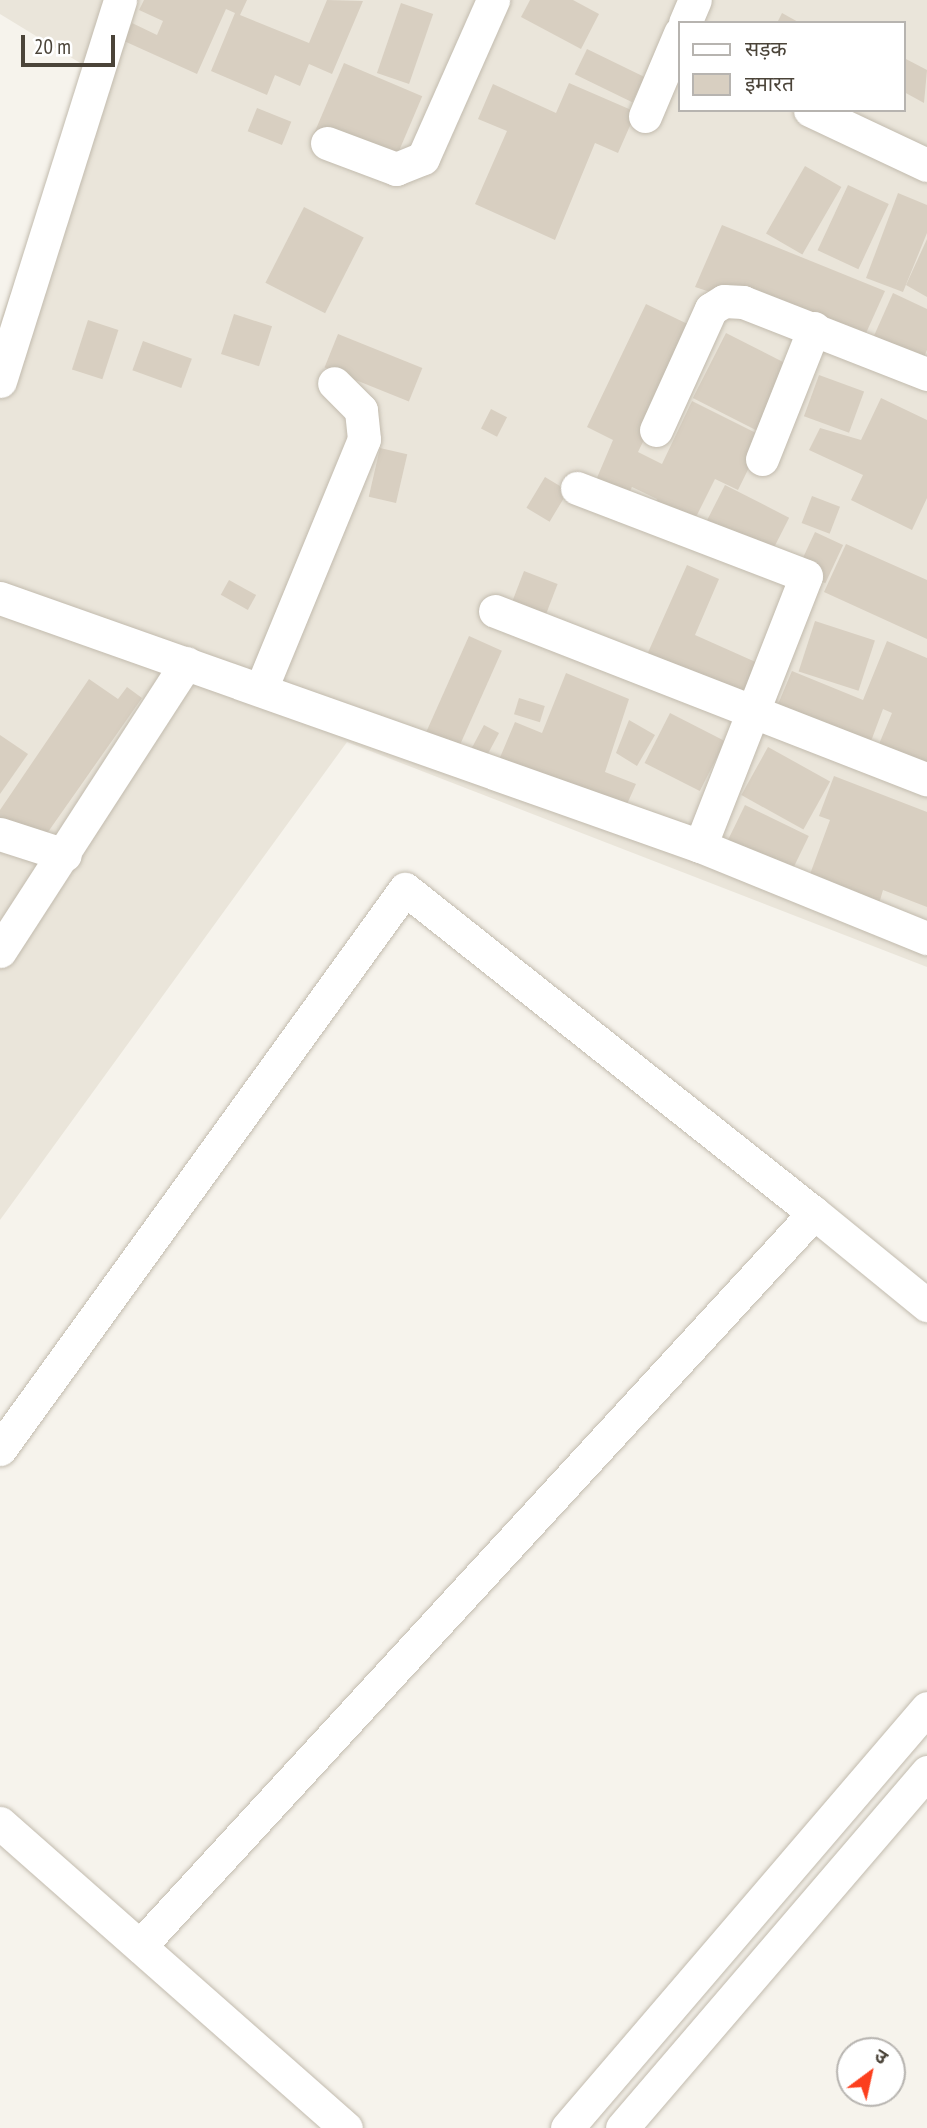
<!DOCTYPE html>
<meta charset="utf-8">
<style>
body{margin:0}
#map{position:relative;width:927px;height:2128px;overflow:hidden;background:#f6f3ec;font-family:"PT Sans Narrow","Noto Sans Devanagari",sans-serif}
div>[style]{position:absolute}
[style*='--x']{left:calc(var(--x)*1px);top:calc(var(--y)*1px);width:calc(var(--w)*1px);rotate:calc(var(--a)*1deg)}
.residential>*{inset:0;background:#eae5da}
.building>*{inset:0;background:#d8cfc1;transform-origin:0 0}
.roads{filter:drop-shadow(0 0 2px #c2bbae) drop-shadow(0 0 2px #c2bbae)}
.minor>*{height:33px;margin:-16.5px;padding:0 16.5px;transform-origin:16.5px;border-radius:16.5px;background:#fff}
span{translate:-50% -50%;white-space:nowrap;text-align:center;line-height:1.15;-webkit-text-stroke:6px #fff;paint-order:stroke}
.legend{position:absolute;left:678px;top:21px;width:228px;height:91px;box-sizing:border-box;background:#fff;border:2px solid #b7b4b0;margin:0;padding:9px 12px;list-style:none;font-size:21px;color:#4b4439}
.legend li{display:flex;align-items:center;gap:14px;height:35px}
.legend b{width:35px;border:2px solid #b7b4b0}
.north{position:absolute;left:836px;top:2037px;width:70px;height:70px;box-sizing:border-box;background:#fff;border:2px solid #b7b4b0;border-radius:50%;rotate:33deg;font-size:19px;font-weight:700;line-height:28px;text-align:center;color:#4b4439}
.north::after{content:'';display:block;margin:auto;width:24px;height:32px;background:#fc3f1d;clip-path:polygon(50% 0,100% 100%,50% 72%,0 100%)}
.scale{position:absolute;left:21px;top:35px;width:94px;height:32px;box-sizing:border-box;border:4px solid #4b4439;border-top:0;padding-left:9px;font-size:21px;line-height:24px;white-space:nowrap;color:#4b4439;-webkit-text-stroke:5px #fff;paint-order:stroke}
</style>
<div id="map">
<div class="residential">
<div style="clip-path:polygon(evenodd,0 0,927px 0,927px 967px,347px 742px,0 1220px,0 322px,90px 69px,0 14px,0 0,680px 23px,904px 23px,904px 110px,680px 110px,680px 23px)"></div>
</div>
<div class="building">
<div style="clip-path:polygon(144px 0,247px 0,240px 15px,309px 43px,327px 0,363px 1px,332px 74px,309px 64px,300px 86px,275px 75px,267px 95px,211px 71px,235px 13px,226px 9px,197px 74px,124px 41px,132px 23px,157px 35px,163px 21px,139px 10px)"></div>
<div style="clip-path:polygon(530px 0,573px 0,599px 14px,581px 49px,521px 17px)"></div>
<div style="left:401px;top:3px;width:34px;height:74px;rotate:19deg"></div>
<div style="clip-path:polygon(782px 13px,800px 23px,777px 23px)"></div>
<div style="left:587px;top:49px;width:64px;height:28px;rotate:26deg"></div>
<div style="clip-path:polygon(904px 58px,927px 70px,924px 103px,904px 92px)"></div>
<div style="left:344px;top:63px;width:85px;height:78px;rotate:23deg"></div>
<div style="clip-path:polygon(569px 83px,636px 112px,618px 153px,595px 143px,555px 240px,475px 204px,507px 131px,478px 119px,493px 84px,556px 113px)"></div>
<div style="left:257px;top:108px;width:37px;height:25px;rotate:22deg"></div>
<div style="left:805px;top:166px;width:42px;height:78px;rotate:30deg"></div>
<div style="left:848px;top:185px;width:45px;height:72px;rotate:25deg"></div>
<div style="clip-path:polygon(898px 193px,927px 205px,927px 233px,903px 292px,866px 278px)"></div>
<div style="left:304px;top:207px;width:67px;height:85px;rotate:27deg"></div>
<div style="clip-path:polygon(722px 225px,885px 291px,862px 342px,695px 287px)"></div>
<div style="clip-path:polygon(927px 239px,927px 297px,906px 285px)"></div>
<div style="clip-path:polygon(893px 293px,927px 309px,927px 350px,919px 368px,869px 347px)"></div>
<div style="clip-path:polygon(646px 304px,698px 329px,638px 452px,662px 464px,692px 401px,764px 437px,738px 490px,715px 479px,690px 529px,655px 505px,657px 499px,632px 487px,624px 503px,591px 492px,613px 440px,587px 427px)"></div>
<div style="left:234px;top:314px;width:40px;height:42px;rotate:18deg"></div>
<div style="left:88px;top:320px;width:32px;height:52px;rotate:18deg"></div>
<div style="left:726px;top:333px;width:75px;height:73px;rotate:27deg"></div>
<div style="left:338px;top:334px;width:91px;height:36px;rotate:22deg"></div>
<div style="left:143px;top:341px;width:52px;height:31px;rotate:20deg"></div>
<div style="left:819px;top:375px;width:48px;height:44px;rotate:20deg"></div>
<div style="clip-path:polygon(881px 398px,927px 420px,927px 498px,912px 530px,851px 500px,863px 475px,809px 450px,820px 428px,861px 440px)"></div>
<div style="left:491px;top:409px;width:18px;height:22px;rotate:27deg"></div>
<div style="left:380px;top:448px;width:28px;height:50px;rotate:13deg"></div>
<div style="left:545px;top:477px;width:27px;height:36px;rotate:31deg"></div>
<div style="left:725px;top:485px;width:72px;height:51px;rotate:27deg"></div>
<div style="left:812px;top:496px;width:30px;height:29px;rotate:21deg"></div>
<div style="left:815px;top:532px;width:31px;height:42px;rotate:25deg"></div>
<div style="clip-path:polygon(846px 544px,927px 580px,927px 639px,824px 592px)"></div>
<div style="clip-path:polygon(687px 565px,719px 579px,695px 635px,767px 667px,749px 710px,642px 666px)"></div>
<div style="left:524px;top:571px;width:36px;height:44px;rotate:21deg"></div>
<div style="left:229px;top:580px;width:31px;height:17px;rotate:29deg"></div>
<div style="left:815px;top:621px;width:63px;height:53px;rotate:18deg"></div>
<div style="left:469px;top:636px;width:36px;height:118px;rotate:24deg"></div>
<div style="clip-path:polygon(887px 641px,927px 658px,927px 776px,874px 756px,892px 713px,883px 709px,867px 752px,773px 716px,792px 671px,863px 700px)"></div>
<div style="clip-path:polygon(566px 673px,629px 699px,605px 772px,636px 784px,623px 813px,496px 767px,515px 722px,542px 733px)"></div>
<div style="clip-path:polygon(89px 679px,118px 699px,127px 687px,142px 698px,41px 842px,0 825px,0 810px)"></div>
<div style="left:519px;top:698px;width:27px;height:17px;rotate:17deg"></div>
<div style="left:670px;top:713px;width:62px;height:56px;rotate:27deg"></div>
<div style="clip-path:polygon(629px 720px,655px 735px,637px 766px,616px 753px)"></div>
<div style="left:484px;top:725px;width:17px;height:36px;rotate:28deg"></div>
<div style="clip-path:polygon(0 735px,28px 754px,0 794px)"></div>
<div style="left:768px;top:747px;width:71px;height:55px;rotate:29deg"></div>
<div style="clip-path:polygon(834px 776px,927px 812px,927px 907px,883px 890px,876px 914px,806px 885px,830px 820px,819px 816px)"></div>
<div style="left:745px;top:805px;width:71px;height:53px;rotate:26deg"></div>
</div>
<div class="roads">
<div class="minor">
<div style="--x:685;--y:23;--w:25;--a:-67"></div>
<div style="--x:810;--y:110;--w:129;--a:25.2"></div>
<div style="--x:645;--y:116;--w:90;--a:-67.1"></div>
<div style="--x:327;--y:143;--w:74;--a:20.6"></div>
<div style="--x:396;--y:169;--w:29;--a:-22"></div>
<div style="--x:423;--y:158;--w:173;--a:-66.1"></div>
<div style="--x:0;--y:381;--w:399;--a:-72.5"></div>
<div style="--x:656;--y:430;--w:133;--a:-65.6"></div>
<div style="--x:711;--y:309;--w:15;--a:-32"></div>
<div style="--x:724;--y:301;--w:19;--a:3"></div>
<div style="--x:743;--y:302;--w:198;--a:21.4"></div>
<div style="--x:762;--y:459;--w:141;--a:-68.3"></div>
<div style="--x:577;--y:488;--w:245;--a:21"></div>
<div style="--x:806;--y:576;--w:290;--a:111.4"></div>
<div style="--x:0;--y:598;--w:743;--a:19.51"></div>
<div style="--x:700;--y:846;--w:245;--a:22.1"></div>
<div style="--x:495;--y:611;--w:464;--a:21.3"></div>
<div style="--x:261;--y:689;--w:270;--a:-67.6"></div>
<div style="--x:364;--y:439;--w:29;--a:-96"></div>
<div style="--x:361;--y:410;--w:38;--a:-135"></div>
<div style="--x:0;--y:834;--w:68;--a:17.9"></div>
<div style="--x:0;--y:951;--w:343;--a:-57.1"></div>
<div style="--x:0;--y:1449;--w:691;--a:-54.13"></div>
<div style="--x:405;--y:889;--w:522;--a:38.39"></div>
<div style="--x:0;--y:1823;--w:461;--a:41.4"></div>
<div style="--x:140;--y:1946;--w:996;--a:-47.4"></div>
<div style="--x:814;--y:1213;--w:146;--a:39.2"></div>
<div style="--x:567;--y:2128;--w:553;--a:-49.4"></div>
<div style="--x:622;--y:2128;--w:469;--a:-49.4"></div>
</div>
</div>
<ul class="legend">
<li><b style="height:9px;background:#fff"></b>सड़क</li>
<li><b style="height:19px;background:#d8cfc1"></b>इमारत</li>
</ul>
<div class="north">उ</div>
<div class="scale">20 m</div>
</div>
